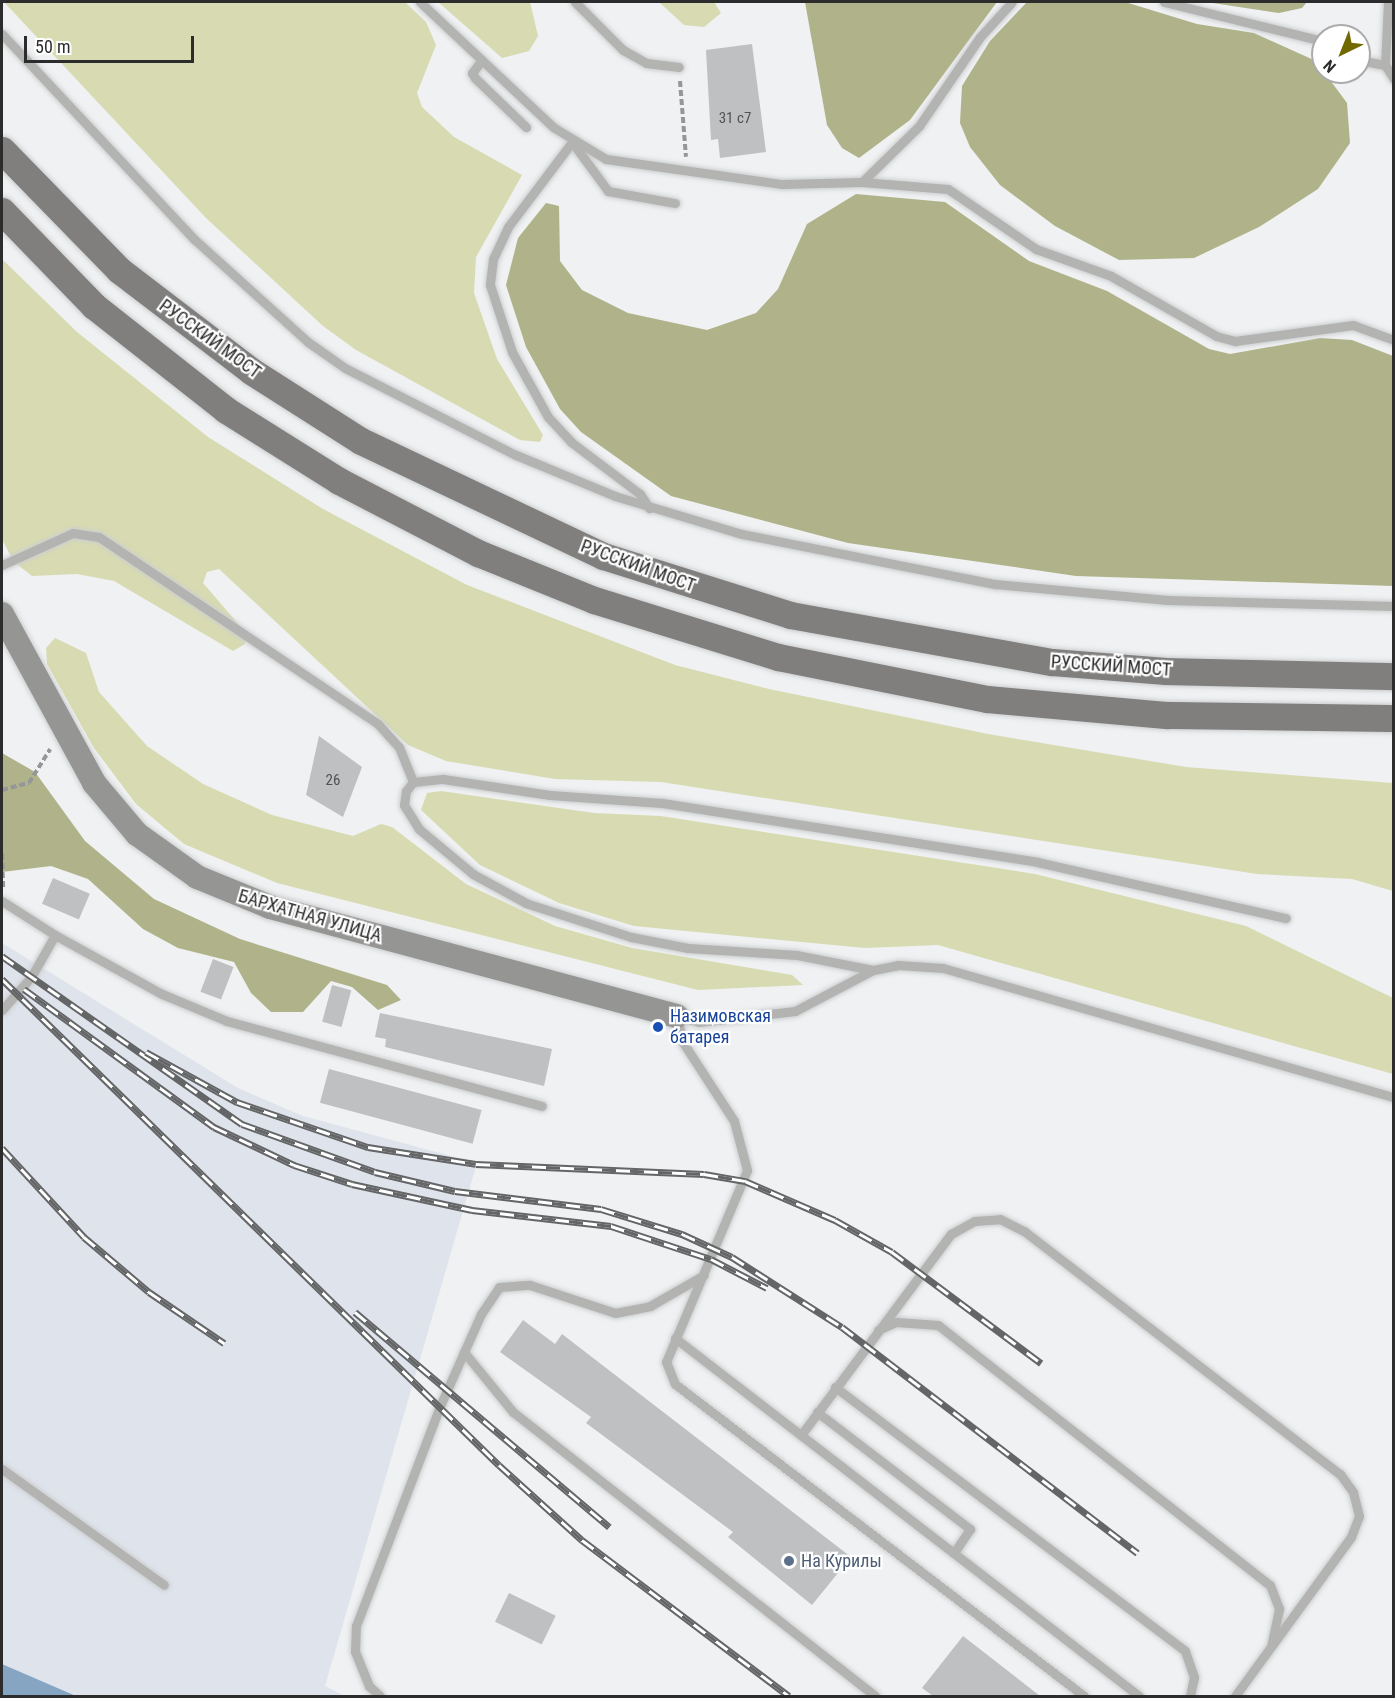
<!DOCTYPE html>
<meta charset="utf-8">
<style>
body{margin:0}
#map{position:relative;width:1395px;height:1698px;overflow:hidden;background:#eff1f2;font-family:"Roboto Condensed",sans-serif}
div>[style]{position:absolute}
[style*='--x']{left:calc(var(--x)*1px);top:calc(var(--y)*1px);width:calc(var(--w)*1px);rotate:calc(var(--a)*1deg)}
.built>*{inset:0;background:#dfe4ec}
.green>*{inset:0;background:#d8dbb1}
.forest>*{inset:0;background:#b0b389}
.water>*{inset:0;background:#86a5c3}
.building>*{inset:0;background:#bfc0c1;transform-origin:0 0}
.path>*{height:4px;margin-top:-2px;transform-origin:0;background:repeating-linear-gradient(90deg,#949697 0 6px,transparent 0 9px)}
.roads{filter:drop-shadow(0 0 2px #cccecf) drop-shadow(0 0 2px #cccecf)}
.lane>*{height:9px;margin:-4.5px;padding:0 4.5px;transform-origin:4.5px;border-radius:4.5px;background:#b3b3b2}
.secondary>*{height:24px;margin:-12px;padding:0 12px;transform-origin:12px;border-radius:12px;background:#959593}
.primary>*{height:27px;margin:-13.5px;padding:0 13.5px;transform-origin:13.5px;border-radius:13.5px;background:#807f7e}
.rail>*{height:7px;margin-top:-3.5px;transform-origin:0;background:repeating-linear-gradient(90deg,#fff 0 14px,#646566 0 28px);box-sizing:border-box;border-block:2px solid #646566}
.dots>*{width:16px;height:16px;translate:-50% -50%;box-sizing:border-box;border:3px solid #fff;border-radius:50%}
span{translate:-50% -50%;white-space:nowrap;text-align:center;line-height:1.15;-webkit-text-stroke:4.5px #fff;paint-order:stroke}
.number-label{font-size:15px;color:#515152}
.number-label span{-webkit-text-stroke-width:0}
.street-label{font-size:18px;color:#2c2c2d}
.transit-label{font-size:18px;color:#164399}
.left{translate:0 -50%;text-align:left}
.service-label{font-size:18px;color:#4e5e75}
.frame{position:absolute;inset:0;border:3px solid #2c2c2d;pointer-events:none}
.north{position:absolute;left:1311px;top:24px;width:60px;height:60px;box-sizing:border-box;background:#fff;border:2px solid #ababab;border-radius:50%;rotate:223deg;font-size:16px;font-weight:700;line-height:24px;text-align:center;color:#2c2c2d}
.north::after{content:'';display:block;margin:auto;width:21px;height:27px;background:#726800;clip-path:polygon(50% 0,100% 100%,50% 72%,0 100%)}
.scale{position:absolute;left:24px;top:36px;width:170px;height:27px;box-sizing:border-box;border:3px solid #2c2c2d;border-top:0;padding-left:8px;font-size:18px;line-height:21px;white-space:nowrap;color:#2c2c2d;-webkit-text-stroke:4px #fff;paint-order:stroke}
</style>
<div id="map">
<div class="built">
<div style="clip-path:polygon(2px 943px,238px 1088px,303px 1116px,477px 1163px,325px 1686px,345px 1696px,76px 1696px,2px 1664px)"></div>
</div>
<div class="green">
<div style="clip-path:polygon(4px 2px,405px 2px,426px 22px,436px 45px,417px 93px,422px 107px,454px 137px,522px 175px,476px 257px,474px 293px,497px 359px,543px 435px,540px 442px,520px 440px,356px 350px,323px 326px,206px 218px)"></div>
<div style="clip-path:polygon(438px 2px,530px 2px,538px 36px,529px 51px,502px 58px)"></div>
<div style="clip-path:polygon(659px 2px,714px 2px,721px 13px,704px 27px,684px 25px)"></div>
<div style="clip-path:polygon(2px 259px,77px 332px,208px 437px,323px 509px,467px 585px,675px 665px,769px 689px,988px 734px,1186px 767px,1393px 783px,1393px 891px,1352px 879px,1257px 874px,661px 782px,555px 779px,446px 761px,408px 745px,219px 569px,207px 572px,203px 583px,246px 633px,245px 644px,233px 651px,114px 581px,77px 574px,32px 576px,13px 561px,2px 539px)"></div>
<div style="clip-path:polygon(55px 638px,86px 653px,99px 692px,147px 746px,203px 784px,272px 815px,353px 836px,381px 824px,392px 827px,466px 884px,555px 926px,632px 948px,792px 975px,803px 985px,698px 990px,277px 883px,184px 844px,136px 804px,94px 748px,47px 664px,46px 648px)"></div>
<div style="clip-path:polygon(441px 791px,594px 813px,661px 816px,1035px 874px,1246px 926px,1393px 998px,1393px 1074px,938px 945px,865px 948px,634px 926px,559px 903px,480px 865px,421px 810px,427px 793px)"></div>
</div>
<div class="forest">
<div style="clip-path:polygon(805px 2px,997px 2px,910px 120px,859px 158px,842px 148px,827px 125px)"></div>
<div style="clip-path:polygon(1027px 2px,1125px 2px,1197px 24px,1254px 33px,1316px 61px,1347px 103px,1350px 143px,1318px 189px,1259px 227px,1194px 258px,1119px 260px,1055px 226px,1000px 185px,970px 147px,960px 123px,962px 86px,990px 41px)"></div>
<div style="clip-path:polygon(1206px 2px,1307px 2px,1302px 8px,1279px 13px)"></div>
<div style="clip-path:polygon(856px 194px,945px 202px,1029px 261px,1107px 291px,1209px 349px,1230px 354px,1320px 338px,1352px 340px,1393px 356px,1393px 586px,1076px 576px,848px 543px,671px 496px,581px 432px,560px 409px,526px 347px,506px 285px,518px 238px,546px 203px,559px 206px,560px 261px,582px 290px,628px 313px,707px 330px,756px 313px,778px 289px,807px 224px)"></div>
<div style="clip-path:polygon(2px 753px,35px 772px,85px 841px,154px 899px,240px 939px,387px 985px,401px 1000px,378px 1010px,352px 987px,331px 981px,303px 1012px,271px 1012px,251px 993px,234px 962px,178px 948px,143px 929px,88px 879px,51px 866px,2px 872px)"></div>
</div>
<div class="water">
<div style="clip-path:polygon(2px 1664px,76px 1696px,2px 1696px)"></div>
</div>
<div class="building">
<div style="clip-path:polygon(752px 44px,766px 152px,720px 158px,718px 139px,711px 140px,706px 50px)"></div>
<div style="clip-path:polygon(319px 736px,362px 767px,343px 817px,306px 795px)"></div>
<div style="left:53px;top:878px;width:40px;height:28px;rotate:23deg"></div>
<div style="left:213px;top:959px;width:22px;height:35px;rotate:21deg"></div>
<div style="left:332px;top:985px;width:20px;height:38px;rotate:15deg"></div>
<div style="clip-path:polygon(380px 1013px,552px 1049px,544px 1086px,385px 1047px,386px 1039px,375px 1037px)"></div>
<div style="left:329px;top:1069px;width:158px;height:35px;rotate:15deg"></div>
<div style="clip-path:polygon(523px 1320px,555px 1344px,562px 1334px,851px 1557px,812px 1605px,728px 1537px,733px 1532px,586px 1423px,591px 1417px,500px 1352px)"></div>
<div style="left:509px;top:1593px;width:52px;height:32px;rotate:26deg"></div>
<div style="clip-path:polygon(963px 1636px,1040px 1696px,933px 1696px,922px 1688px)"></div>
</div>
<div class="path">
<div style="--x:680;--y:81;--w:76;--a:85.5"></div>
<div style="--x:2;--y:790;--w:28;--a:-15"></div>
<div style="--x:29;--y:783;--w:40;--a:-58"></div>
<div style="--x:2;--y:854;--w:33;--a:88"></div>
</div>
<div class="roads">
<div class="lane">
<div style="--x:420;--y:2;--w:183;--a:43.2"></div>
<div style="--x:553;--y:127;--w:62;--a:31.1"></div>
<div style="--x:606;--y:159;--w:178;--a:8.1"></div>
<div style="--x:782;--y:184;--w:80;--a:-1.4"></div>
<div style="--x:862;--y:182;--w:86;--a:4.7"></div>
<div style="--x:948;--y:189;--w:107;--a:34.3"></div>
<div style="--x:1036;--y:249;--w:80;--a:19.8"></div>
<div style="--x:1111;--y:276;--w:121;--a:29.7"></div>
<div style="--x:1216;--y:336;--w:20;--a:15"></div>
<div style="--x:1235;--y:341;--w:119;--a:-7.7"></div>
<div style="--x:1353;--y:325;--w:44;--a:20.1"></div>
<div style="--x:575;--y:2;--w:68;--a:45"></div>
<div style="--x:623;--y:50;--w:26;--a:29"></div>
<div style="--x:646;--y:63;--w:33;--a:7"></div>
<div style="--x:1164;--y:2;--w:164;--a:13.8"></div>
<div style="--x:1388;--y:2;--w:63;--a:92.7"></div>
<div style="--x:1385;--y:65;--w:17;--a:57"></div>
<div style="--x:2;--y:34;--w:281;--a:46.9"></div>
<div style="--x:194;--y:239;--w:154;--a:42.1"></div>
<div style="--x:308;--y:342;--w:45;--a:35.1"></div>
<div style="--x:345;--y:368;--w:192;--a:27"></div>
<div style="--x:516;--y:455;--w:107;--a:22.5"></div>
<div style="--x:615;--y:496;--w:133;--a:16.7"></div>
<div style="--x:742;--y:534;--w:258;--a:11.2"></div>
<div style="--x:995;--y:584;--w:173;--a:5.3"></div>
<div style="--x:1167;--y:600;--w:227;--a:1.5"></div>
<div style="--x:1359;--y:60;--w:26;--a:11"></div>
<div style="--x:481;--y:61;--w:15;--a:127"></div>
<div style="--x:472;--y:73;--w:6;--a:59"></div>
<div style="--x:475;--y:78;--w:71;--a:43.9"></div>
<div style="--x:572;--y:142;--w:106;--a:127"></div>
<div style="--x:508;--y:227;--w:35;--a:115"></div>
<div style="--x:493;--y:259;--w:26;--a:97"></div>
<div style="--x:490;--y:285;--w:71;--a:71.8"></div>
<div style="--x:512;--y:352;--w:74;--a:61"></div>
<div style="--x:548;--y:417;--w:34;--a:47"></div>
<div style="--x:571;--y:442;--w:86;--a:37"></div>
<div style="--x:640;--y:494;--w:17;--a:57"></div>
<div style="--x:572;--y:142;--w:61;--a:53.7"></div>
<div style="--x:608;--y:191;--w:68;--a:10.2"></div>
<div style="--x:862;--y:182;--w:80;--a:-44.5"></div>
<div style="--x:919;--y:126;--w:108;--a:-55.6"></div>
<div style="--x:980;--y:37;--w:47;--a:-47.6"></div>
<div style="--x:2;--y:565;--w:78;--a:-24.3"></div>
<div style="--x:73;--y:533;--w:26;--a:9"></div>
<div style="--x:99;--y:537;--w:336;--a:33.8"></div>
<div style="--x:378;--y:724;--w:31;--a:48"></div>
<div style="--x:399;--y:747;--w:38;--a:68"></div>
<div style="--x:2;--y:901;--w:63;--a:32.7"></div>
<div style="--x:55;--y:935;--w:48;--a:119.7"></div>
<div style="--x:31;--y:977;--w:44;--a:131.3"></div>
<div style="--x:55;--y:935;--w:122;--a:28.9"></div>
<div style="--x:162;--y:994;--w:70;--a:22.6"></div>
<div style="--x:227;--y:1021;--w:326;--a:15.1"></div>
<div style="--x:873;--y:970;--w:77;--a:-168.8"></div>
<div style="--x:797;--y:955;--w:109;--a:-176.3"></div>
<div style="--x:688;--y:948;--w:58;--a:-169.1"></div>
<div style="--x:631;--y:937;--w:110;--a:-162.1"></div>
<div style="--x:526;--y:903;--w:60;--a:-151.3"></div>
<div style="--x:473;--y:874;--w:70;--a:-140.2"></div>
<div style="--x:419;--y:829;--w:28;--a:-122"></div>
<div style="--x:404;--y:805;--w:14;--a:-82"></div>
<div style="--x:406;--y:791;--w:11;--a:-52"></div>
<div style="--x:413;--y:782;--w:30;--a:-6"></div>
<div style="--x:443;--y:779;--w:108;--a:8.5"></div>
<div style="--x:550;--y:795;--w:112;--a:4.1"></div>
<div style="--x:662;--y:803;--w:380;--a:8.9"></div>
<div style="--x:1037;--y:862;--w:255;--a:12.7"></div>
<div style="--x:878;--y:1330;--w:20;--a:-24"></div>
<div style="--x:896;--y:1322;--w:42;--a:4.1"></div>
<div style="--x:938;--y:1325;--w:422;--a:38.1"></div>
<div style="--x:1270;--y:1585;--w:26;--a:69"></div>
<div style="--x:1279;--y:1609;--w:35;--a:102"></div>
<div style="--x:675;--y:1338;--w:586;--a:37.65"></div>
<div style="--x:464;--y:1352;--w:77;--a:50.8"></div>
<div style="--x:513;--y:1412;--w:460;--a:38.1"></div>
<div style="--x:835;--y:1387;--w:438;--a:37"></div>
<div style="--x:1185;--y:1651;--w:28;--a:71"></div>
<div style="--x:1194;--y:1677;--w:19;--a:102"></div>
<div style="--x:817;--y:1412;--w:193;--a:37.4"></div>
<div style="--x:970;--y:1529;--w:29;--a:124"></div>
<div style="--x:801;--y:1435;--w:251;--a:-53.3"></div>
<div style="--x:951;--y:1234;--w:26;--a:-29"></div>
<div style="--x:974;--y:1221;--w:26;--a:-4"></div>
<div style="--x:1000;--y:1219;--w:27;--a:27"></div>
<div style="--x:1024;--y:1231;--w:399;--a:37.6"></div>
<div style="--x:1340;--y:1474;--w:22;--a:54"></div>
<div style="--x:1353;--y:1492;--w:25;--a:76"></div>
<div style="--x:1359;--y:1516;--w:22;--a:111"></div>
<div style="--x:1351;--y:1537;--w:197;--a:126.1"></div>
<div style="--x:2;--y:1469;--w:199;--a:35.6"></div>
<div style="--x:380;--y:1696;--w:15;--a:-138"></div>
<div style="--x:369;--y:1686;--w:37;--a:-112"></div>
<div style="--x:355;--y:1652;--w:26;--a:-88"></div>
<div style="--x:356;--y:1626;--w:235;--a:-69.1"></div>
<div style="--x:440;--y:1406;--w:101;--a:-66"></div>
<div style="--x:481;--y:1314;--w:32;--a:-56"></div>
<div style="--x:499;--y:1287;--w:31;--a:-4"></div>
<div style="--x:530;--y:1285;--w:89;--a:18.2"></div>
<div style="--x:615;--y:1313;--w:36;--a:-11"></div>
<div style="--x:650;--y:1306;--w:62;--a:-29.9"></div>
<div style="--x:1084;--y:1696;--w:514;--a:-142.66"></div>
<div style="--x:675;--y:1384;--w:24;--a:-112"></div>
<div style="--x:666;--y:1362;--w:208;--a:-67.1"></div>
<div style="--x:747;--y:1170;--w:51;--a:-104.9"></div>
<div style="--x:734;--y:1121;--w:95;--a:-123"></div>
<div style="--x:682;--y:1041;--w:25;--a:-101"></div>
<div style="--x:677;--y:1016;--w:23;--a:15"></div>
<div style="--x:699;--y:1022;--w:97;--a:-6.5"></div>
<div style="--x:795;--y:1011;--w:88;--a:-27.7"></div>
<div style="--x:873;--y:970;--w:25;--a:-11"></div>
<div style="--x:898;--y:965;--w:45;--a:3.8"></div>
<div style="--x:943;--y:968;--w:469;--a:16"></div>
</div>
<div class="secondary">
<div style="--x:2;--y:614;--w:192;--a:61.4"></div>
<div style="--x:94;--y:783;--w:67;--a:49.9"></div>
<div style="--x:137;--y:834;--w:74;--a:35.6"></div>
<div style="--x:197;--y:877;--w:79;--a:22.3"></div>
<div style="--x:270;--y:907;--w:421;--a:15"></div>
</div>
<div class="primary">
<div style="--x:2;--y:150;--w:168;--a:45.7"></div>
<div style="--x:119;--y:270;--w:166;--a:37.4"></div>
<div style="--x:251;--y:371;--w:130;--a:32.5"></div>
<div style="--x:361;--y:441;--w:268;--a:25.4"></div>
<div style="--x:603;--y:556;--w:196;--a:17.5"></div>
<div style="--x:790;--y:615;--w:266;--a:10.2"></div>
<div style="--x:1052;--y:662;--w:114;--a:4.5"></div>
<div style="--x:1166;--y:671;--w:228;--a:1.3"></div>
<div style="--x:2;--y:211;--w:132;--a:45.9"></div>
<div style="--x:94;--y:306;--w:168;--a:38.2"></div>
<div style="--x:226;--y:410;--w:133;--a:32.1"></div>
<div style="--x:339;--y:481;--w:157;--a:27.4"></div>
<div style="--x:478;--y:553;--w:125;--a:22.1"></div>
<div style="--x:594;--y:600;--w:193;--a:17.2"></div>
<div style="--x:778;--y:657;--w:213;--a:11.4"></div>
<div style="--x:987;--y:699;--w:182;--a:5.1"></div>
<div style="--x:1168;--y:715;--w:226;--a:0.8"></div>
</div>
</div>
<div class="rail">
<div style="--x:2;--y:956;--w:293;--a:35"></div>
<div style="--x:242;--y:1124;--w:141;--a:19.8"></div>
<div style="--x:375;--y:1172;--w:82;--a:13.4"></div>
<div style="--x:455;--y:1191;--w:147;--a:7"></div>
<div style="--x:601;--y:1209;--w:85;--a:17.2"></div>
<div style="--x:682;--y:1234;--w:55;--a:24.7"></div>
<div style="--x:732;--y:1257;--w:130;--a:32.5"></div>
<div style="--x:842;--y:1327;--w:372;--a:37.4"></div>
<div style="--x:2;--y:979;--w:695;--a:44.36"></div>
<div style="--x:499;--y:1465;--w:112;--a:42.1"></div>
<div style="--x:582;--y:1540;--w:259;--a:37"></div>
<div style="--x:24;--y:989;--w:235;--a:36"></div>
<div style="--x:214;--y:1127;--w:89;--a:25.4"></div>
<div style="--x:294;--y:1165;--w:61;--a:18.1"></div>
<div style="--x:352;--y:1184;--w:123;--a:12.2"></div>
<div style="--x:472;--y:1210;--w:140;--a:6.6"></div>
<div style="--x:611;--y:1226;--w:105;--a:18.3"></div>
<div style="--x:711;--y:1259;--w:63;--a:27.4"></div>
<div style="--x:146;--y:1052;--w:104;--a:28.8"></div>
<div style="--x:237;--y:1102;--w:139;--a:19"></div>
<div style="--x:368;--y:1147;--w:109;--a:8.9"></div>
<div style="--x:476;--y:1164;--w:228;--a:2.5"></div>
<div style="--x:704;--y:1174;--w:42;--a:9.7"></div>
<div style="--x:745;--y:1181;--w:98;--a:23.4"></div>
<div style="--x:835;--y:1220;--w:65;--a:29.3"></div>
<div style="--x:892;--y:1252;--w:186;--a:36.7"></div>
<div style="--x:2;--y:1148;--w:121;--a:47.3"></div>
<div style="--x:84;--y:1237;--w:85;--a:40.2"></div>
<div style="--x:149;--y:1292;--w:91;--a:34.2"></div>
<div style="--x:355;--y:1312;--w:333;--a:40.2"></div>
</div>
<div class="dots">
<div style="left:658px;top:1027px;background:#1a4fb4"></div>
<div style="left:789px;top:1561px;background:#5c6f8a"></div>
</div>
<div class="number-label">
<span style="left:735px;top:119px">31 с7</span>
<span style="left:333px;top:781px">26</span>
</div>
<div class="street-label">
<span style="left:210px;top:339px;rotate:36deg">РУССКИЙ МОСТ</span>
<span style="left:638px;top:566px;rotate:20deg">РУССКИЙ МОСТ</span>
<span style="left:1111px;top:666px;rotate:4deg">РУССКИЙ МОСТ</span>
<span style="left:310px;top:916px;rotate:16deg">БАРХАТНАЯ УЛИЦА</span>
</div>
<div class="transit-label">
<span class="left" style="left:670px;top:1027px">Назимовская<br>батарея</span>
</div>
<div class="service-label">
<span class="left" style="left:801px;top:1561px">На Курилы</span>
</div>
<div class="frame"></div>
<div class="north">N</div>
<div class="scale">50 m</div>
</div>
